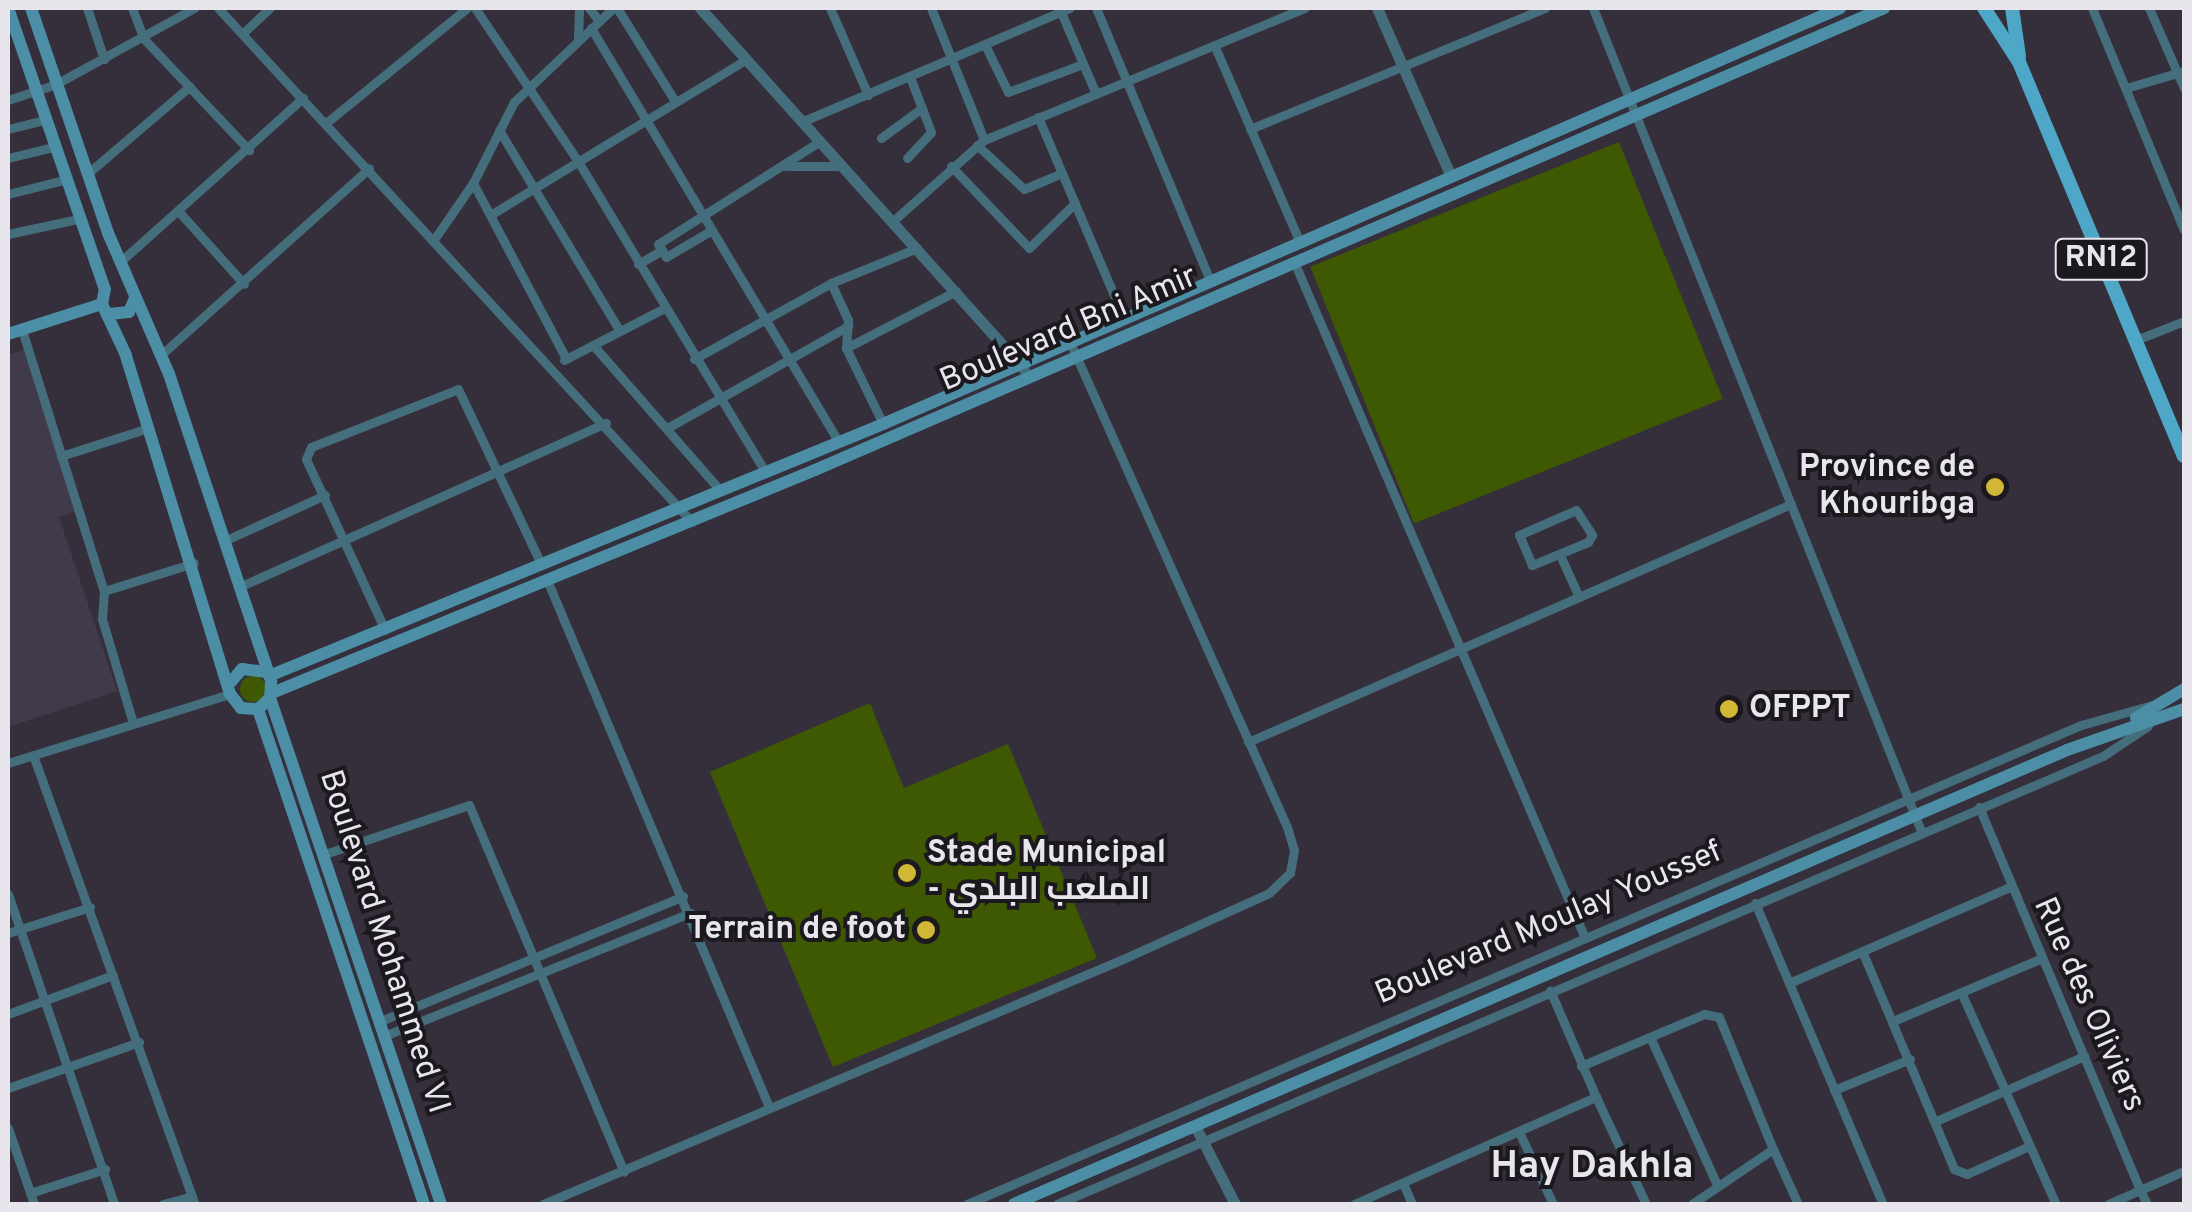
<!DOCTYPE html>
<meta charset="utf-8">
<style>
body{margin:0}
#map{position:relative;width:2192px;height:1212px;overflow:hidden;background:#352f3b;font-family:Overpass,Cairo,sans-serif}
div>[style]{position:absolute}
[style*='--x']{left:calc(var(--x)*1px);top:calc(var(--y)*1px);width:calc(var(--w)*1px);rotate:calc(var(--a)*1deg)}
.built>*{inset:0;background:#413a4a}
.green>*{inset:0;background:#3f5903;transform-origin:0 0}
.round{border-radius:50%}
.minor>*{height:9px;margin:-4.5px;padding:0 4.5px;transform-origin:4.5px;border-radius:4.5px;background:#456e7c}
.tertiary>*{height:11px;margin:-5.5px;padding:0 5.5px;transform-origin:5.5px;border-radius:5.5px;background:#456e7c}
.secondary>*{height:12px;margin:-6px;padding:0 6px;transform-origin:6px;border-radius:6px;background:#4b8ea6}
.primary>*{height:14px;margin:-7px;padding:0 7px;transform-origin:7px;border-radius:7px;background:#4ea7c6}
.dots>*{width:28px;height:28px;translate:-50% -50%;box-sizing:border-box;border:5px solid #1b191e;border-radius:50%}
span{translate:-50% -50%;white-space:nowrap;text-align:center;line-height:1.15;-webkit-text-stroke:8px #1b191e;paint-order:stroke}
.shield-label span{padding:2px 8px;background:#1b191e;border:2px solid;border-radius:8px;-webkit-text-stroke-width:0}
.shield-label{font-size:30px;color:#e9e5ed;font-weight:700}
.street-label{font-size:32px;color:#e9e5ed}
.poi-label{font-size:32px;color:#e9e5ed;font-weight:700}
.right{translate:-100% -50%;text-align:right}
.left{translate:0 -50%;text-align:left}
.quarter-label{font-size:38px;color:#e9e5ed;font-weight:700}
.frame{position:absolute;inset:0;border:10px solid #e9e5ed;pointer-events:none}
</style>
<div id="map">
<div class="built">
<div style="clip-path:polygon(24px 350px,75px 512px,59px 517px,117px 691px,8px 727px,8px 355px)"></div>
</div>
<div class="green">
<div style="left:1619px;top:142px;width:277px;height:333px;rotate:68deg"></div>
<div class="round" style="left:240px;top:676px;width:26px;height:26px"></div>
<div style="clip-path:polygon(870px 703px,904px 788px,1008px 744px,1097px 958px,833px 1067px,710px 772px)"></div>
</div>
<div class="minor">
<div style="--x:87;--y:8;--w:54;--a:71.6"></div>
<div style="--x:132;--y:8;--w:33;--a:69"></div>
<div style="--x:144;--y:39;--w:153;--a:46.6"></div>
<div style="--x:218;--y:8;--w:699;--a:47.32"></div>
<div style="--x:475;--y:8;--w:187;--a:56.1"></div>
<div style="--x:579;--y:163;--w:362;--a:58.9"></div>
<div style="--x:589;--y:8;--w:16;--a:52"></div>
<div style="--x:617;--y:8;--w:110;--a:58.1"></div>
<div style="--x:830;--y:8;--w:95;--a:66.4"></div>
<div style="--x:931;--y:8;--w:142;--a:68.1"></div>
<div style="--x:1096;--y:8;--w:293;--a:67.3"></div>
<div style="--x:1593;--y:8;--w:886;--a:68.27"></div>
<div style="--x:2092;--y:8;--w:240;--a:67.5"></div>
<div style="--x:2149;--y:8;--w:87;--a:66.4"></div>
<div style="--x:1061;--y:12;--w:89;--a:66.9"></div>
<div style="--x:591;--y:28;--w:483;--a:59.1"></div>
<div style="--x:243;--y:33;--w:37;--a:-43"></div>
<div style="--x:578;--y:39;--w:31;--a:-88"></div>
<div style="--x:985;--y:45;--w:52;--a:63.9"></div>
<div style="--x:1008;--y:92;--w:80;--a:-20.5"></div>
<div style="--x:1215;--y:47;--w:210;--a:66.5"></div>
<div style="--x:2126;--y:88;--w:60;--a:-16.3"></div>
<div style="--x:8;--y:100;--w:51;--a:-18.4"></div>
<div style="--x:56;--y:84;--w:158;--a:-28.8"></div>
<div style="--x:1038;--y:117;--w:216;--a:66.9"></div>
<div style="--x:801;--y:122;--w:292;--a:-23"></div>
<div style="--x:326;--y:123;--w:182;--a:-39.2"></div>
<div style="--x:8;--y:129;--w:37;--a:-14"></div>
<div style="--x:1250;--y:129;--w:319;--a:-22.3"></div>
<div style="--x:499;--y:130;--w:233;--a:59"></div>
<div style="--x:881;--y:138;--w:51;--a:-36.2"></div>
<div style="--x:977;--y:145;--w:64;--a:43.1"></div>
<div style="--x:1024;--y:189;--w:41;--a:-22.8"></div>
<div style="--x:8;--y:158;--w:46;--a:-13.7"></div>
<div style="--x:907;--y:158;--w:35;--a:-47"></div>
<div style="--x:931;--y:132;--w:59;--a:-110.9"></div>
<div style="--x:786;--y:166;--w:55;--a:0"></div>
<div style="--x:951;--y:166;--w:113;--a:46.4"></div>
<div style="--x:1029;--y:248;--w:64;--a:-44.4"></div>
<div style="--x:87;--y:174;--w:135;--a:-40.5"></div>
<div style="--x:473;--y:183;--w:199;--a:62.1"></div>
<div style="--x:8;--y:194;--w:58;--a:-14"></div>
<div style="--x:181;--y:214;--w:94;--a:48"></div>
<div style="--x:492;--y:214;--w:296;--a:-31.3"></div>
<div style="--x:893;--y:221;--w:122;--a:-41.7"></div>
<div style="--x:984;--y:140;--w:347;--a:-22.4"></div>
<div style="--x:712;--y:230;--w:53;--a:149.6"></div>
<div style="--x:666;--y:257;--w:15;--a:-122"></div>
<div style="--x:658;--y:244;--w:191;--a:-32.4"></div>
<div style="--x:8;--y:234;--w:72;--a:-12.1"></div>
<div style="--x:435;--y:238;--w:67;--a:-55.4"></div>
<div style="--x:473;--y:183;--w:91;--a:-63.2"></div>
<div style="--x:514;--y:102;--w:137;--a:-43.5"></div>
<div style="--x:120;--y:262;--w:246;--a:-41.9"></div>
<div style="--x:638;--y:264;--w:28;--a:-30"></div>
<div style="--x:1295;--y:264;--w:734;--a:66.72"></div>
<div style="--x:831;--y:283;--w:41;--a:65.3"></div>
<div style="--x:848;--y:320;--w:28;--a:94"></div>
<div style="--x:846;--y:348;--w:85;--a:64"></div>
<div style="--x:22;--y:330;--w:274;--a:72.6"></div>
<div style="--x:104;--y:591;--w:28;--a:94"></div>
<div style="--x:102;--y:619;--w:109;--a:73.4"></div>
<div style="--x:2136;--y:340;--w:52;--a:-21.6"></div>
<div style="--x:593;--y:345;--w:194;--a:48.8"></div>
<div style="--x:846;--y:348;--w:124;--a:-27.4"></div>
<div style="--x:162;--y:354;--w:278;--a:-41.9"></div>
<div style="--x:694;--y:359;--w:157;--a:-29"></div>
<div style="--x:831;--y:283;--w:93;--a:-22.1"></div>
<div style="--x:564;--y:360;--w:111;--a:-27.3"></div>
<div style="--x:669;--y:427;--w:206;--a:-29.4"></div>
<div style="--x:61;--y:456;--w:91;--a:-17.8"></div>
<div style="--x:1576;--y:510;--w:30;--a:57"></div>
<div style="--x:1592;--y:535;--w:8;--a:120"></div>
<div style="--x:1588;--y:542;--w:61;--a:157.7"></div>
<div style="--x:1532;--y:565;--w:33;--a:-113"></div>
<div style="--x:1519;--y:535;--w:62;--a:-23.7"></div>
<div style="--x:224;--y:541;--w:111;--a:-24.5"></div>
<div style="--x:1560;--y:555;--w:46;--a:65.7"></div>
<div style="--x:547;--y:580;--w:572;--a:67.16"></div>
<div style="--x:239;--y:587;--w:402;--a:-24.1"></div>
<div style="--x:104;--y:591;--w:94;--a:-17.3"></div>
<div style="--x:385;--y:630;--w:188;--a:-114.8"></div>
<div style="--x:306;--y:459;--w:13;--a:-67"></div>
<div style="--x:311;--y:447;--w:158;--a:-21.5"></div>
<div style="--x:458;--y:389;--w:194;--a:64.6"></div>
<div style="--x:1248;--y:742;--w:593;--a:-23.67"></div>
<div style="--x:33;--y:755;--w:477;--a:70.2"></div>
<div style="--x:8;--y:763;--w:232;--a:-17.3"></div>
<div style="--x:1979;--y:807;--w:415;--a:67.2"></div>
<div style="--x:2140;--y:1190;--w:35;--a:156"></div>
<div style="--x:325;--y:854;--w:152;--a:-18.8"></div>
<div style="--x:469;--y:805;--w:398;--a:67.1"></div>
<div style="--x:8;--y:894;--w:328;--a:71.1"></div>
<div style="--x:1755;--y:903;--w:327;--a:67"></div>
<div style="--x:8;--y:933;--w:86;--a:-17.6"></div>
<div style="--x:1862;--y:951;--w:237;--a:67.1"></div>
<div style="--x:1954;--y:1169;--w:14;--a:21"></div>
<div style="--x:1967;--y:1174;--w:68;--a:-24.3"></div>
<div style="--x:1789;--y:983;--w:241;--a:-23.5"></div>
<div style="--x:1961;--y:992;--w:232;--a:65.9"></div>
<div style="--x:8;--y:1014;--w:112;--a:-20.4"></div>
<div style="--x:1893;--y:1021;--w:160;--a:-22.9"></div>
<div style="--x:378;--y:1022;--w:330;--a:-22.4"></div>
<div style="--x:384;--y:1036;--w:330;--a:-21.9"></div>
<div style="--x:1650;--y:1037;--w:162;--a:65.6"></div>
<div style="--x:1581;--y:1066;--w:134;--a:-22.9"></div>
<div style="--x:1704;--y:1014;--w:15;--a:11"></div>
<div style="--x:1719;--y:1017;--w:143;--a:67.8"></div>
<div style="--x:1773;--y:1149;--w:98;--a:145.8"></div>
<div style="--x:8;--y:1088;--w:139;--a:-19.3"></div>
<div style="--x:1834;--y:1090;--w:82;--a:-22.2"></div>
<div style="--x:1596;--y:1097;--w:118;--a:65"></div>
<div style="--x:1936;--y:1121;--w:162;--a:-23.7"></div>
<div style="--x:8;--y:1128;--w:80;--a:71.1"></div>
<div style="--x:1519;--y:1132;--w:80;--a:64.7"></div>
<div style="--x:1773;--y:1149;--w:60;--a:65.6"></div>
<div style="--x:1403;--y:1183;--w:23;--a:67"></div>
<div style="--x:30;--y:1193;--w:79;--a:-17.7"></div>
<div style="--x:163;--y:1204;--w:30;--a:-15"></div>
<div style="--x:543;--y:1204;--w:630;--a:-22.9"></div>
<div style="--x:1123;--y:959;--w:160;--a:-24.3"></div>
<div style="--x:1269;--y:893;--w:29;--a:-44"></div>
<div style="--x:1290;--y:873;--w:23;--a:-80"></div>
<div style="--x:1294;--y:850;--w:24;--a:-107"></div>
<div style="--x:1287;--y:827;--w:534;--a:-114.12"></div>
<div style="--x:967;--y:1204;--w:1213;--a:-23.27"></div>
<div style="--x:2081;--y:725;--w:74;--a:-15.7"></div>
<div style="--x:1057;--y:1204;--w:1138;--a:-23.19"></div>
<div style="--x:2103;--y:756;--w:54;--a:-33.7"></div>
<div style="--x:1354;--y:1204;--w:265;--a:-23.9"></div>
<div style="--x:1596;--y:1097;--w:116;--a:-113.3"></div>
<div style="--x:2147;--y:1204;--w:16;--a:-117"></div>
<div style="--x:2140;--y:1190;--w:48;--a:-23.4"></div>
</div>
<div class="tertiary">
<div style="--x:700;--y:8;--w:485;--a:48.1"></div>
<div style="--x:1377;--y:8;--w:181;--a:66.3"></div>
<div style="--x:1195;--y:1126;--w:88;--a:62.9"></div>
</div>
<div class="secondary">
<div style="--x:8;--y:8;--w:297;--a:71"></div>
<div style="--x:31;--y:8;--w:238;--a:71.1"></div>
<div style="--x:108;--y:233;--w:154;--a:66.6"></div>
<div style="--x:169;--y:374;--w:324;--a:71.6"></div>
<div style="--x:271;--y:681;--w:17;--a:93"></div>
<div style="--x:270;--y:698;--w:16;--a:137"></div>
<div style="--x:258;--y:709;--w:17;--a:-177"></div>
<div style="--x:241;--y:708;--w:18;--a:-128"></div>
<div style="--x:230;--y:694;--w:355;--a:-107.1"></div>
<div style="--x:126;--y:355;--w:56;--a:-115.2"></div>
<div style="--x:102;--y:304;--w:15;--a:-79"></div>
<div style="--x:109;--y:314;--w:20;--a:-6"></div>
<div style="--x:129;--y:312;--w:15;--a:-67"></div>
<div style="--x:8;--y:334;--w:99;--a:-17.7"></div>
<div style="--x:269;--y:676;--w:664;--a:-22.31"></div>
<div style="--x:883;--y:424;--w:1044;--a:-23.49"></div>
<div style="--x:231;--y:682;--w:17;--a:-50"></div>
<div style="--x:242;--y:669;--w:23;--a:7"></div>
<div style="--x:272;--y:693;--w:587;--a:-22.33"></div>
<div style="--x:815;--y:470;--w:1165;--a:-23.37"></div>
<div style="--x:270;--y:698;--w:534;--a:71.33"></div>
<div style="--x:258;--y:709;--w:522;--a:71.46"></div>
<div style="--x:2136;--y:718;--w:56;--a:-31.1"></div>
<div style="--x:1014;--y:1204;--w:1147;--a:-23.32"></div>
<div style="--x:2067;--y:750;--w:124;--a:-19.3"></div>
</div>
<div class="primary">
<div style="--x:1984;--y:8;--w:64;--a:57.1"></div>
<div style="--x:2019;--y:62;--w:427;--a:67.3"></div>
<div style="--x:2012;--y:8;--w:49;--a:81.7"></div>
</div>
<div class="dots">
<div style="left:1995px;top:487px;background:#d2b736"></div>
<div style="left:1729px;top:709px;background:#d2b736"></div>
<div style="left:907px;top:873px;background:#d2b736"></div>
<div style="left:926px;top:930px;background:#d2b736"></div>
</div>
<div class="shield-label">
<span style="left:2101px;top:259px">RN12</span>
</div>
<div class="street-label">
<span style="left:1069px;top:330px;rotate:-23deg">Boulevard Bni Amir</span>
<span style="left:1549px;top:924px;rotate:-23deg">Boulevard Moulay Youssef</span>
<span style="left:383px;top:942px;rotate:72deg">Boulevard Mohammed VI</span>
<span style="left:2088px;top:1005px;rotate:66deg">Rue des Oliviers</span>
</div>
<div class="poi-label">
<span class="right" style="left:1975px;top:487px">Province de<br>Khouribga</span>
<span class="left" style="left:1749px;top:709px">OFPPT</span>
<span class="left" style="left:927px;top:873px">Stade Municipal<br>- الملعب البلدي</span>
<span class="right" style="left:906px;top:930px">Terrain de foot</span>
</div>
<div class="quarter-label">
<span style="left:1592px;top:1168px">Hay Dakhla</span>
</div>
<div class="frame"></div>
</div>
